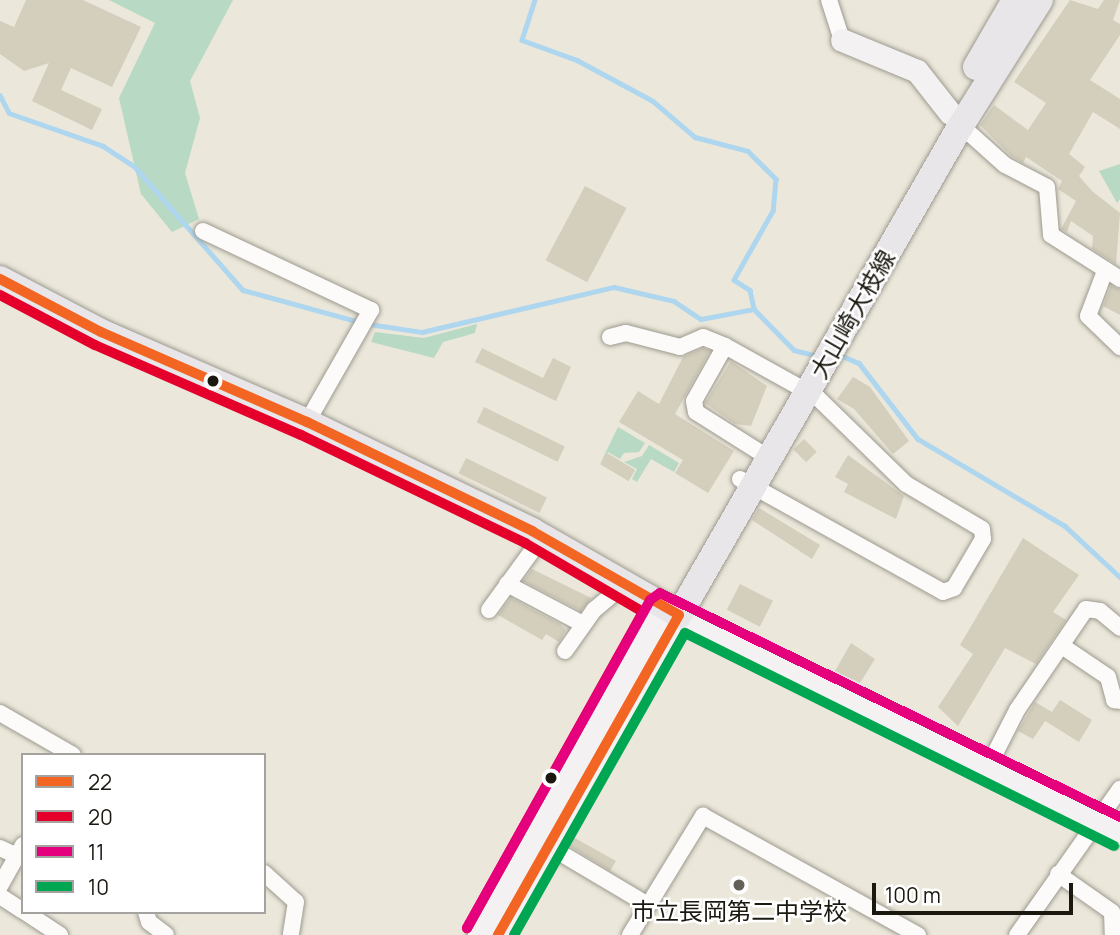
<!DOCTYPE html>
<meta charset="utf-8">
<style>
body{margin:0}
#map{position:relative;width:1120px;height:935px;overflow:hidden;background:#ebe7da;font-family:Manrope,"Noto Sans JP",sans-serif}
div>[style]{position:absolute}
[style*='--x']{left:calc(var(--x)*1px);top:calc(var(--y)*1px);width:calc(var(--w)*1px);rotate:calc(var(--a)*1deg)}
.green>*{inset:0;background:#b8d9c3}
.stream>*{height:4.5px;margin:-2.25px;padding:0 2.25px;transform-origin:2.25px;border-radius:2.25px;background:#aed6ef}
.building>*{inset:0;background:#d4cebc;transform-origin:0 0}
.roads{filter:drop-shadow(0 0 2px #9d9a90) drop-shadow(0 0 2px #9d9a90)}
.street>*{height:16px;margin:-8px;padding:0 8px;transform-origin:8px;border-radius:8px;background:#fcfbf9}
.secondary>*{height:23px;margin:-11.5px;padding:0 11.5px;transform-origin:11.5px;border-radius:11.5px;background:#f3f1f1}
.primary>*{height:26px;margin:-13px;padding:0 13px;transform-origin:13px;border-radius:13px;background:#e9e6e9}
.bus-1>*{height:10px;margin:-5px;padding:0 5px;transform-origin:5px;border-radius:5px;background:#f26522}
.bus-2>*{height:10px;margin:-5px;padding:0 5px;transform-origin:5px;border-radius:5px;background:#e4002b}
.bus-3>*{height:10px;margin:-5px;padding:0 5px;transform-origin:5px;border-radius:5px;background:#e5007d}
.bus-4>*{height:10px;margin:-5px;padding:0 5px;transform-origin:5px;border-radius:5px;background:#00a651}
.dots>*{width:19px;height:19px;translate:-50% -50%;box-sizing:border-box;border:4px solid #fff;border-radius:50%}
span{translate:-50% -50%;white-space:nowrap;text-align:center;line-height:1.15;-webkit-text-stroke:5px #fff;paint-order:stroke}
.street-label{font-size:24px;color:#1b1810}
.poi-label{font-size:24px;color:#1b1810}
.legend{position:absolute;left:21px;top:753px;width:245px;height:161px;box-sizing:border-box;background:#fff;border:2px solid #a4a39f;margin:0;padding:9px 12px;list-style:none;font-size:21px;color:#1b1810}
.legend li{display:flex;align-items:center;gap:14px;height:35px}
.legend b{width:35px;border:2px solid #a4a39f}
.scale{position:absolute;left:872px;top:883px;width:201px;height:32px;box-sizing:border-box;border:4px solid #1b1810;border-top:0;padding-left:9px;font-size:21px;line-height:24px;white-space:nowrap;color:#1b1810;-webkit-text-stroke:5px #fff;paint-order:stroke}
</style>
<div id="map">
<div class="green">
<div style="clip-path:polygon(109px 0,233px 0,190px 81px,200px 118px,185px 173px,199px 219px,172px 232px,141px 194px,119px 98px,155px 23px)"></div>
<div style="clip-path:polygon(1120px 164px,1120px 199px,1117px 203px,1099px 171px)"></div>
<div style="clip-path:polygon(477px 324px,475px 333px,443px 342px,434px 358px,371px 342px,375px 332px,424px 338px)"></div>
<div style="clip-path:polygon(618px 427px,645px 443px,639px 452px,624px 453px,620px 459px,608px 452px,600px 464px)"></div>
<div style="clip-path:polygon(649px 445px,679px 463px,674px 472px,651px 459px,637px 482px,632px 479px,637px 469px,624px 462px,642px 456px)"></div>
</div>
<div class="stream">
<div style="--x:535;--y:0;--w:42;--a:108"></div>
<div style="--x:522;--y:40;--w:59;--a:20"></div>
<div style="--x:577;--y:60;--w:86;--a:28.3"></div>
<div style="--x:653;--y:101;--w:55;--a:40.6"></div>
<div style="--x:695;--y:137;--w:55;--a:14.8"></div>
<div style="--x:748;--y:151;--w:40;--a:45"></div>
<div style="--x:776;--y:179;--w:32;--a:95"></div>
<div style="--x:773;--y:211;--w:79;--a:119.5"></div>
<div style="--x:734;--y:280;--w:19;--a:32"></div>
<div style="--x:750;--y:290;--w:19;--a:78"></div>
<div style="--x:754;--y:309;--w:57;--a:45.7"></div>
<div style="--x:794;--y:350;--w:25;--a:14"></div>
<div style="--x:0;--y:95;--w:20;--a:63"></div>
<div style="--x:9;--y:113;--w:100;--a:19.3"></div>
<div style="--x:103;--y:146;--w:37;--a:33"></div>
<div style="--x:134;--y:166;--w:165;--a:48.7"></div>
<div style="--x:243;--y:290;--w:121;--a:15.3"></div>
<div style="--x:369;--y:324;--w:54;--a:8.6"></div>
<div style="--x:422;--y:332;--w:197;--a:-13.2"></div>
<div style="--x:614;--y:287;--w:62;--a:13.1"></div>
<div style="--x:674;--y:301;--w:32;--a:34"></div>
<div style="--x:701;--y:319;--w:54;--a:-10.7"></div>
<div style="--x:840;--y:355;--w:21;--a:23"></div>
<div style="--x:859;--y:363;--w:96;--a:52.2"></div>
<div style="--x:918;--y:439;--w:171;--a:30.6"></div>
<div style="--x:1065;--y:526;--w:75;--a:42.8"></div>
</div>
<div class="building">
<div style="clip-path:polygon(26px 0,83px 0,141px 27px,112px 87px,71px 68px,61px 90px,102px 109px,92px 130px,32px 101px,49px 63px,24px 71px,0 54px,0 21px,14px 27px)"></div>
<div style="clip-path:polygon(1070px 0,1098px 9px,1104px 0,1120px 0,1113px 20px,1120px 24px,1120px 35px,1090px 80px,1120px 99px,1120px 129px,1093px 112px,1069px 154px,1085px 167px,1079px 176px,1092px 191px,1120px 213px,1116px 264px,1092px 249px,1093px 236px,1071px 221px,1067px 232px,1061px 229px,1076px 201px,1058px 189px,1062px 181px,1026px 157px,1023px 163px,1011px 156px,980px 125px,994px 105px,1028px 130px,1046px 103px,1014px 82px)"></div>
<div style="left:585px;top:186px;width:47px;height:84px;rotate:28deg"></div>
<div style="clip-path:polygon(1111px 286px,1120px 289px,1120px 315px,1103px 306px)"></div>
<div style="clip-path:polygon(482px 348px,543px 378px,553px 358px,571px 367px,556px 401px,475px 362px)"></div>
<div style="clip-path:polygon(703px 348px,710px 351px,675px 414px,734px 451px,708px 493px,675px 473px,683px 460px,619px 422px,638px 391px,659px 404px,683px 357px)"></div>
<div style="clip-path:polygon(731px 361px,767px 386px,751px 426px,735px 424px,705px 403px)"></div>
<div style="clip-path:polygon(853px 377px,870px 387px,909px 441px,893px 454px,854px 409px,837px 399px)"></div>
<div style="left:484px;top:407px;width:90px;height:17px;rotate:26deg"></div>
<div style="left:804px;top:439px;width:18px;height:15px;rotate:45deg"></div>
<div style="left:607px;top:453px;width:33px;height:13px;rotate:31deg"></div>
<div style="clip-path:polygon(848px 455px,904px 496px,896px 519px,844px 492px,848px 484px,835px 477px)"></div>
<div style="left:466px;top:458px;width:90px;height:17px;rotate:26deg"></div>
<div style="clip-path:polygon(759px 508px,820px 545px,812px 559px,752px 520px)"></div>
<div style="clip-path:polygon(1023px 538px,1079px 575px,1053px 612px,1066px 620px,1036px 664px,1005px 648px,958px 726px,938px 707px,973px 654px,960px 645px)"></div>
<div style="clip-path:polygon(532px 569px,591px 598px,590px 600px,581px 611px,523px 581px)"></div>
<div style="left:740px;top:584px;width:37px;height:29px;rotate:27deg"></div>
<div style="clip-path:polygon(511px 598px,560px 624px,566px 630px,559px 642px,546px 634px,542px 640px,498px 615px)"></div>
<div style="clip-path:polygon(851px 643px,875px 659px,860px 683px,835px 671px)"></div>
<div style="clip-path:polygon(1060px 700px,1092px 720px,1079px 742px,1045px 721px,1033px 739px,1018px 731px,1035px 702px,1052px 712px)"></div>
<div style="clip-path:polygon(573px 837px,616px 861px,610px 871px,568px 845px)"></div>
</div>
<div class="roads">
<div class="street">
<div style="--x:829;--y:0;--w:42;--a:72"></div>
<div style="--x:957;--y:122;--w:64;--a:41.9"></div>
<div style="--x:1005;--y:165;--w:47;--a:27.6"></div>
<div style="--x:1047;--y:187;--w:48;--a:85.2"></div>
<div style="--x:1051;--y:235;--w:82;--a:32.5"></div>
<div style="--x:203;--y:231;--w:186;--a:25.2"></div>
<div style="--x:371;--y:310;--w:129;--a:119.7"></div>
<div style="--x:1105;--y:271;--w:48;--a:110.7"></div>
<div style="--x:1088;--y:316;--w:45;--a:44.1"></div>
<div style="--x:610;--y:337;--w:16;--a:-14"></div>
<div style="--x:626;--y:333;--w:56;--a:14.5"></div>
<div style="--x:680;--y:347;--w:25;--a:-23"></div>
<div style="--x:703;--y:337;--w:24;--a:22"></div>
<div style="--x:740;--y:479;--w:232;--a:29.1"></div>
<div style="--x:943;--y:592;--w:12;--a:-20"></div>
<div style="--x:954;--y:588;--w:57;--a:-59.4"></div>
<div style="--x:983;--y:539;--w:10;--a:-96"></div>
<div style="--x:982;--y:529;--w:88;--a:-149.4"></div>
<div style="--x:906;--y:484;--w:124;--a:-135.7"></div>
<div style="--x:817;--y:397;--w:105;--a:-151"></div>
<div style="--x:725;--y:346;--w:63;--a:119.4"></div>
<div style="--x:694;--y:401;--w:11;--a:80"></div>
<div style="--x:696;--y:412;--w:73;--a:32.2"></div>
<div style="--x:507;--y:584;--w:86;--a:27.8"></div>
<div style="--x:489;--y:610;--w:90;--a:-54"></div>
<div style="--x:1062;--y:646;--w:55;--a:34"></div>
<div style="--x:1108;--y:677;--w:24;--a:75"></div>
<div style="--x:1114;--y:700;--w:6;--a:9"></div>
<div style="--x:565;--y:651;--w:50;--a:-54.7"></div>
<div style="--x:594;--y:610;--w:38;--a:-40"></div>
<div style="--x:0;--y:713;--w:84;--a:29.9"></div>
<div style="--x:987;--y:769;--w:66;--a:-63"></div>
<div style="--x:1017;--y:710;--w:122;--a:-55.7"></div>
<div style="--x:1086;--y:609;--w:14;--a:8"></div>
<div style="--x:1100;--y:611;--w:26;--a:40"></div>
<div style="--x:542;--y:842;--w:123;--a:30.7"></div>
<div style="--x:0;--y:848;--w:19;--a:25"></div>
<div style="--x:264;--y:873;--w:43;--a:42.2"></div>
<div style="--x:296;--y:902;--w:33;--a:99"></div>
<div style="--x:1058;--y:874;--w:66;--a:35.1"></div>
<div style="--x:1112;--y:912;--w:23;--a:88"></div>
<div style="--x:0;--y:886;--w:47;--a:-60.7"></div>
<div style="--x:0;--y:896;--w:27;--a:33"></div>
<div style="--x:25;--y:912;--w:42;--a:33.3"></div>
<div style="--x:146;--y:912;--w:10;--a:73"></div>
<div style="--x:149;--y:922;--w:21;--a:37"></div>
<div style="--x:630;--y:935;--w:140;--a:-58.5"></div>
<div style="--x:703;--y:816;--w:246;--a:29"></div>
<div style="--x:1017;--y:935;--w:179;--a:-54.8"></div>
</div>
<div class="secondary">
<div style="--x:842;--y:40;--w:81;--a:22.5"></div>
<div style="--x:917;--y:71;--w:53;--a:51.8"></div>
<div style="--x:479;--y:935;--w:376;--a:-60.8"></div>
<div style="--x:498;--y:935;--w:368;--a:-60.5"></div>
<div style="--x:679;--y:615;--w:492;--a:26.3"></div>
</div>
<div class="primary">
<div style="--x:976;--y:67;--w:78;--a:-59.8"></div>
<div style="--x:0;--y:279;--w:114;--a:27.7"></div>
<div style="--x:101;--y:332;--w:225;--a:23.6"></div>
<div style="--x:307;--y:422;--w:250;--a:25.8"></div>
<div style="--x:532;--y:531;--w:169;--a:29.7"></div>
<div style="--x:679;--y:615;--w:563;--a:-60.07"></div>
<div style="--x:960;--y:127;--w:150;--a:-57.8"></div>
</div>
</div>
<div class="bus-1">
<div style="--x:0;--y:279;--w:114;--a:27.7"></div>
<div style="--x:101;--y:332;--w:225;--a:23.6"></div>
<div style="--x:307;--y:422;--w:250;--a:25.8"></div>
<div style="--x:532;--y:531;--w:169;--a:29.7"></div>
<div style="--x:679;--y:615;--w:368;--a:119.5"></div>
</div>
<div class="bus-2">
<div style="--x:0;--y:295;--w:107;--a:27.8"></div>
<div style="--x:95;--y:345;--w:225;--a:23.6"></div>
<div style="--x:301;--y:435;--w:249;--a:25.7"></div>
<div style="--x:525;--y:543;--w:137;--a:30.3"></div>
<div style="--x:643;--y:612;--w:362;--a:119.1"></div>
</div>
<div class="bus-3">
<div style="--x:467;--y:928;--w:376;--a:-60.8"></div>
<div style="--x:650;--y:600;--w:12;--a:-35"></div>
<div style="--x:660;--y:593;--w:512;--a:25.96"></div>
</div>
<div class="bus-4">
<div style="--x:514;--y:935;--w:347;--a:-60.5"></div>
<div style="--x:685;--y:633;--w:479;--a:26.4"></div>
</div>
<div class="dots">
<div style="left:213px;top:381px;background:#1b1810"></div>
<div style="left:551px;top:778px;background:#1b1810"></div>
<div style="left:739px;top:885px;background:#646057"></div>
</div>
<div class="street-label">
<span style="left:852px;top:314px;rotate:-60deg">大山崎大枝線</span>
</div>
<div class="poi-label">
<span style="left:739px;top:911px">市立長岡第二中学校</span>
</div>
<ul class="legend">
<li><b style="height:9px;background:#f26522"></b>22</li>
<li><b style="height:9px;background:#e4002b"></b>20</li>
<li><b style="height:9px;background:#e5007d"></b>11</li>
<li><b style="height:9px;background:#00a651"></b>10</li>
</ul>
<div class="scale">100 m</div>
</div>
